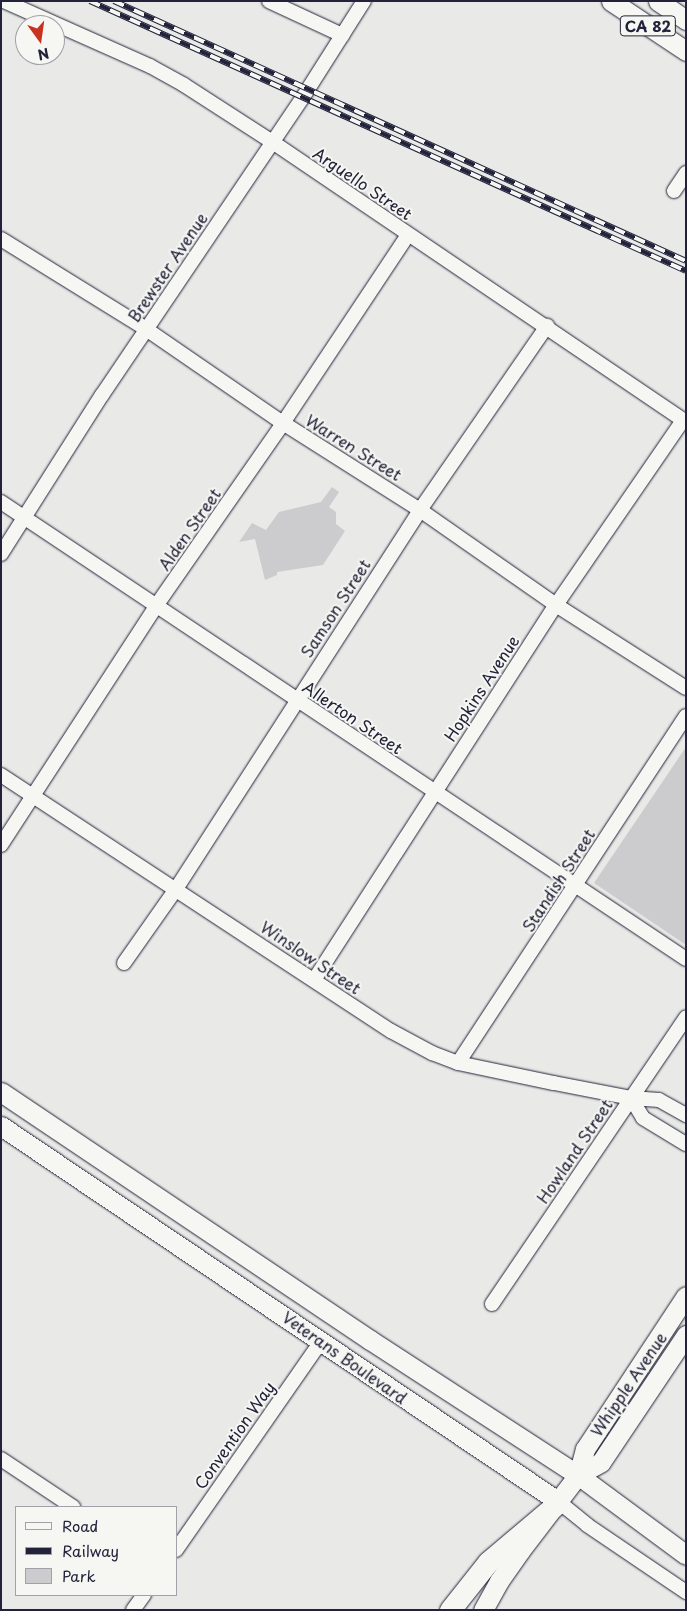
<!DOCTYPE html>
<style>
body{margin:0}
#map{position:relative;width:687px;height:1611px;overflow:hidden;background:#e9e9e7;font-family:"Playpen Sans",sans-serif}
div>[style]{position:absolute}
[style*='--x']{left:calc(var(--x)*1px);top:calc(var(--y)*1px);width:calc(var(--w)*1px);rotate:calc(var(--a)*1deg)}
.green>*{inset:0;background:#ccccce}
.roads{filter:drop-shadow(0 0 1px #22223b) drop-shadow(0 0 1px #22223b)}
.minor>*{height:14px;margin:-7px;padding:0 7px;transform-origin:7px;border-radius:7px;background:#f6f6f2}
.major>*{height:19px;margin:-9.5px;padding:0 9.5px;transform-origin:9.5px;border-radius:9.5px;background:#f6f6f2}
.highway>*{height:21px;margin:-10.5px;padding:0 10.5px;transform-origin:10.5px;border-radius:10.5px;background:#f6f6f2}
.rail>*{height:5.5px;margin-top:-2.75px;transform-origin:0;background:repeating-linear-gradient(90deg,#f6f6f2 0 11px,#22223b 0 22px);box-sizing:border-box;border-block:1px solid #22223b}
span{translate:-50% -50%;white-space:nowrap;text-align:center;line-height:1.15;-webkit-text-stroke:4px #f6f6f2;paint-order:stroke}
.shield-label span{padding:1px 4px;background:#f6f6f2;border:1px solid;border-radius:4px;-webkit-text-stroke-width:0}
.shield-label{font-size:15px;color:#22223b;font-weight:700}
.street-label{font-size:16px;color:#22223b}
.frame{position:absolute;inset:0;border:2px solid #22223b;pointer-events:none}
.legend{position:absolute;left:15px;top:1506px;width:162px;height:90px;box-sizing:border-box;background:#f6f6f2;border:1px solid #a1a1a9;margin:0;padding:6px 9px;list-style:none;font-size:15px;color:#22223b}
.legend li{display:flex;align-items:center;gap:10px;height:25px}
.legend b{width:25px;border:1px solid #a1a1a9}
.north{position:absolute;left:15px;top:15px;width:50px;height:50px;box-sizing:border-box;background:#f6f6f2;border:1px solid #a1a1a9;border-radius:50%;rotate:166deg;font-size:14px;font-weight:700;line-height:20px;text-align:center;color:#22223b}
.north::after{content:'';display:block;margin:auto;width:18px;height:22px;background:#c8321e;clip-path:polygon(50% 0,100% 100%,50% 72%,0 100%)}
</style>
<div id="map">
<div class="green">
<div style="clip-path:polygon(332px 487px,339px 492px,329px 507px,336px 512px,336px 524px,345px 531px,323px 565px,277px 572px,277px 575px,265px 580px,255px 539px,239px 542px,252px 523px,266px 530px,279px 512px,321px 502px)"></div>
<div style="clip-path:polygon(686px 747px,686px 945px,594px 883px)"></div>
</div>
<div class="roads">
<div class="minor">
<div style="--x:4;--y:1;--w:160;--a:24"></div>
<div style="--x:150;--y:66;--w:39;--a:29"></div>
<div style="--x:184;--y:85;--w:103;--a:32.8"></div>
<div style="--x:271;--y:141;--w:501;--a:34.1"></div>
<div style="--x:269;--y:1;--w:81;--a:25"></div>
<div style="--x:674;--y:191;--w:22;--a:-56"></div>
<div style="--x:1;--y:239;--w:171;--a:31.8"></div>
<div style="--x:146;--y:329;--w:166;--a:34.5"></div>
<div style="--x:283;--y:423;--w:162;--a:32.4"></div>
<div style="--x:420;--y:510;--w:166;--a:34.9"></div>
<div style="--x:556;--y:605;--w:154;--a:32.6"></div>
<div style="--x:1;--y:502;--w:823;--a:33.71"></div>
<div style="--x:1;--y:554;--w:188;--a:-57.6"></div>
<div style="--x:102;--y:395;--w:359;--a:-56"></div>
<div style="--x:303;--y:97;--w:114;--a:-57.6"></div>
<div style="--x:1;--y:775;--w:467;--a:33.3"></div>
<div style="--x:391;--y:1031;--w:47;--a:28.2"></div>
<div style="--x:432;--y:1053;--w:28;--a:21"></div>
<div style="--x:458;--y:1063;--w:98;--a:11.8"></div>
<div style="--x:554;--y:1083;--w:78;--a:11"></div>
<div style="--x:631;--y:1098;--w:28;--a:4"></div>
<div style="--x:659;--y:1100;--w:31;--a:29"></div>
<div style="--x:1;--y:845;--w:285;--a:-57"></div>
<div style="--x:156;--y:606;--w:223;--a:-55.2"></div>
<div style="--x:283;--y:423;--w:226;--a:-56.4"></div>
<div style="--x:124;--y:963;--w:90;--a:-54.9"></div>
<div style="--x:176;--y:889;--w:451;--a:-57.2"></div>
<div style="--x:420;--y:510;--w:224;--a:-55.4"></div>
<div style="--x:314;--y:980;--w:446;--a:-57.2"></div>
<div style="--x:556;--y:605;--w:224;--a:-55.5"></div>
<div style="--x:458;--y:1063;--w:415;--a:-56.7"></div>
<div style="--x:631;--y:1098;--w:23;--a:59"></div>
<div style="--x:643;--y:1118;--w:50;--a:31.2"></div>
<div style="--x:492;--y:1304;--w:346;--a:-55.9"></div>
<div style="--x:1;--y:1459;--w:87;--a:33.7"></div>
<div style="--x:559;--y:1502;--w:36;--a:39"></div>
<div style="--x:587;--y:1525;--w:120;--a:34.1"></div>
<div style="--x:176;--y:1550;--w:254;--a:-55.2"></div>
<div style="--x:133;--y:1610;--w:19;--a:-54"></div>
</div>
<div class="major">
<div style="--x:611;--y:1;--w:90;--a:33.7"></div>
<div style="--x:658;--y:1;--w:34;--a:34"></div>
<div style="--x:1;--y:1092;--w:445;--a:33.9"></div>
<div style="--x:370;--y:1340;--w:248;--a:33"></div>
<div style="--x:578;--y:1475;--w:134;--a:36.5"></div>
<div style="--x:1;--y:1126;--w:673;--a:33.97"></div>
<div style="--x:578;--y:1475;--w:26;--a:-29"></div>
<div style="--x:601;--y:1462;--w:153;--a:-56.2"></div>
<div style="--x:483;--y:1610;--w:33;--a:-61"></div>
<div style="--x:499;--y:1581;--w:37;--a:-55"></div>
<div style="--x:520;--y:1551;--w:96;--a:-52.7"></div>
<div style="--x:578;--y:1475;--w:27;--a:-75"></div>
<div style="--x:585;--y:1449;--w:183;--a:-56.6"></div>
</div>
<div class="highway">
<div style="--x:450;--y:1610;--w:61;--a:-51.6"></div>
<div style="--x:488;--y:1562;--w:93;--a:-40.2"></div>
</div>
</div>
<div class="rail">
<div style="--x:90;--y:1;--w:654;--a:24.37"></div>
<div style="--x:114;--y:1;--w:628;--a:24.44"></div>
</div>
<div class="shield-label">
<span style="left:648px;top:26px">CA 82</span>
</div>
<div class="street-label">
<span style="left:363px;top:183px;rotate:34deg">Arguello Street</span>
<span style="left:167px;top:267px;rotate:-56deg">Brewster Avenue</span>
<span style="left:354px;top:447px;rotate:32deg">Warren Street</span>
<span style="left:189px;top:529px;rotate:-55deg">Alden Street</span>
<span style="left:335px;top:608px;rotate:-57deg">Samson Street</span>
<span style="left:481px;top:688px;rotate:-57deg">Hopkins Avenue</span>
<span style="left:353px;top:717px;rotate:34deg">Allerton Street</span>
<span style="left:558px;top:880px;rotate:-57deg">Standish Street</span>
<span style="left:311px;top:957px;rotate:34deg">Winslow Street</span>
<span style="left:574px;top:1151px;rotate:-56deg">Howland Street</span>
<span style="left:345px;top:1357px;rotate:35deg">Veterans Boulevard</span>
<span style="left:628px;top:1384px;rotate:-56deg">Whipple Avenue</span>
<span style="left:234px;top:1435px;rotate:-55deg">Convention Way</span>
</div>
<div class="frame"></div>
<ul class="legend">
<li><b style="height:6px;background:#f6f6f2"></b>Road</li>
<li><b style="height:6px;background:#22223b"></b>Railway</li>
<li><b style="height:14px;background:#ccccce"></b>Park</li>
</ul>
<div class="north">N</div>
</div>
